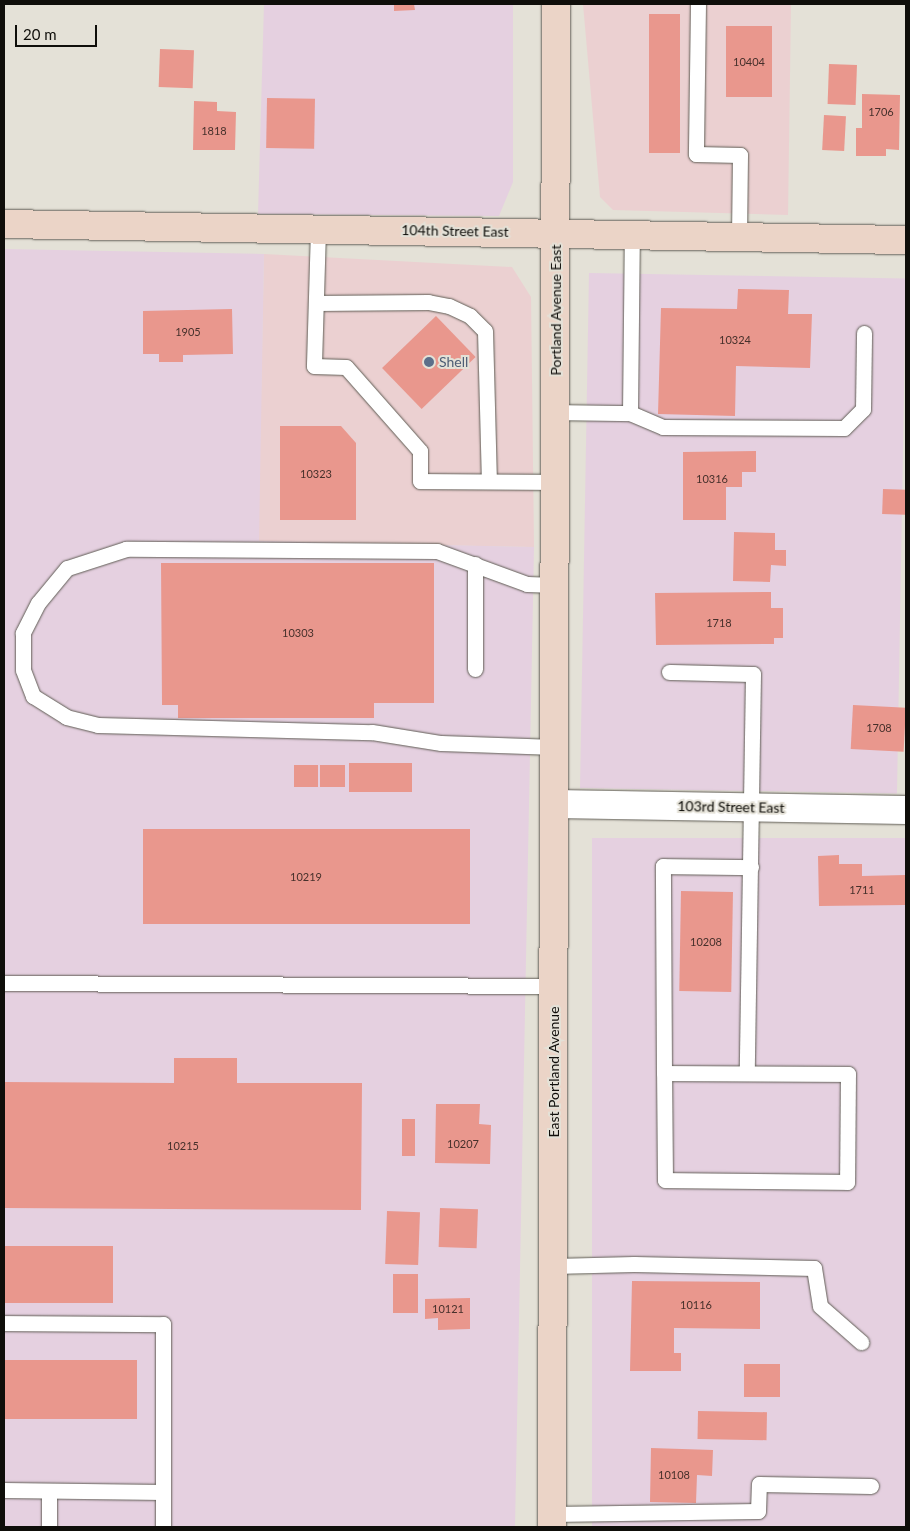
<!DOCTYPE html>
<style>
body{margin:0}
#map{position:relative;width:910px;height:1531px;overflow:hidden;background:#e4e1d7;font-family:Lato,sans-serif}
div>[style]{position:absolute}
[style*='--x']{left:calc(var(--x)*1px);top:calc(var(--y)*1px);width:calc(var(--w)*1px);rotate:calc(var(--a)*1deg)}
.commercial>*{inset:0;background:#ebd0d1}
.industrial>*{inset:0;background:#e5d0e0;transform-origin:0 0}
.building>*{inset:0;background:#e9978d;transform-origin:0 0}
.roads{filter:drop-shadow(0 0 1px #605d55) drop-shadow(0 0 1px #605d55)}
.lane>*{height:15px;margin:-7.5px;padding:0 7.5px;transform-origin:7.5px;border-radius:7.5px;background:#fff}
.street>*{height:28px;margin:-14px;padding:0 14px;transform-origin:14px;border-radius:14px;background:#fff}
.secondary>*{height:28px;margin:-14px;padding:0 14px;transform-origin:14px;border-radius:14px;background:#ebd4c7}
.dots>*{width:14px;height:14px;translate:-50% -50%;box-sizing:border-box;border:2px solid #e4e1d7;border-radius:50%}
span{translate:-50% -50%;white-space:nowrap;text-align:center;line-height:1.15;-webkit-text-stroke:4px #e4e1d7;paint-order:stroke}
.number-label{font-size:11px;color:#46302b}
.number-label span{-webkit-text-stroke-width:0}
.street-label{font-size:14px;color:#0f0e0a}
.service-label{font-size:14px;color:#4e5e75}
.left{translate:0 -50%;text-align:left}
.frame{position:absolute;inset:0;border:5px solid #0f0e0a;pointer-events:none}
.scale{position:absolute;left:15px;top:25px;width:82px;height:22px;box-sizing:border-box;border:2px solid #0f0e0a;border-top:0;padding-left:6px;font-size:15px;line-height:18px;white-space:nowrap;color:#0f0e0a;-webkit-text-stroke:4px #e4e1d7;paint-order:stroke}
</style>
<div id="map">
<div class="commercial">
<div style="clip-path:polygon(583px 4px,791px 4px,788px 215px,613px 210px,600px 197px)"></div>
<div style="clip-path:polygon(264px 254px,512px 267px,531px 297px,534px 547px,258px 542px)"></div>
</div>
<div class="industrial">
<div style="clip-path:polygon(264px 4px,513px 4px,513px 182px,499px 216px,258px 214px)"></div>
<div style="clip-path:polygon(4px 249px,264px 254px,259px 541px,534px 547px,515px 1527px,4px 1527px)"></div>
<div style="left:589px;top:273px;width:317px;height:515px;rotate:1deg"></div>
<div style="left:592px;top:838px;width:314px;height:689px"></div>
</div>
<div class="building">
<div style="clip-path:polygon(394px 4px,414px 4px,415px 10px,394px 11px)"></div>
<div style="left:649px;top:14px;width:31px;height:139px"></div>
<div style="left:726px;top:26px;width:46px;height:71px"></div>
<div style="left:160px;top:49px;width:34px;height:38px;rotate:2deg"></div>
<div style="left:829px;top:64px;width:28px;height:40px;rotate:2deg"></div>
<div style="clip-path:polygon(862px 94px,900px 95px,899px 150px,886px 149px,886px 156px,856px 156px,856px 128px,862px 128px)"></div>
<div style="left:267px;top:98px;width:48px;height:50px;rotate:1deg"></div>
<div style="clip-path:polygon(194px 101px,217px 102px,217px 111px,236px 112px,235px 150px,193px 150px)"></div>
<div style="left:824px;top:115px;width:22px;height:35px;rotate:3deg"></div>
<div style="clip-path:polygon(738px 289px,789px 290px,788px 314px,812px 314px,810px 368px,736px 366px,735px 416px,658px 414px,661px 308px,737px 309px)"></div>
<div style="clip-path:polygon(232px 309px,233px 354px,183px 355px,183px 362px,159px 362px,159px 354px,143px 354px,143px 311px)"></div>
<div style="left:436px;top:316px;width:57px;height:75px;rotate:46deg"></div>
<div style="clip-path:polygon(280px 426px,341px 426px,356px 443px,356px 520px,280px 520px)"></div>
<div style="clip-path:polygon(756px 451px,756px 472px,742px 472px,742px 487px,726px 487px,726px 520px,683px 520px,683px 452px)"></div>
<div style="left:883px;top:489px;width:23px;height:25px;rotate:2deg"></div>
<div style="clip-path:polygon(734px 532px,775px 533px,775px 550px,786px 550px,786px 566px,771px 565px,770px 582px,733px 581px)"></div>
<div style="clip-path:polygon(161px 563px,434px 563px,434px 703px,374px 703px,374px 718px,178px 718px,178px 705px,162px 705px)"></div>
<div style="clip-path:polygon(771px 592px,771px 608px,783px 608px,783px 638px,774px 638px,774px 644px,656px 645px,655px 593px)"></div>
<div style="left:853px;top:705px;width:53px;height:44px;rotate:3deg"></div>
<div style="left:349px;top:763px;width:63px;height:29px"></div>
<div style="left:294px;top:765px;width:24px;height:22px"></div>
<div style="left:320px;top:765px;width:25px;height:22px"></div>
<div style="left:143px;top:829px;width:327px;height:95px"></div>
<div style="clip-path:polygon(839px 855px,839px 864px,862px 864px,862px 876px,905px 875px,905px 905px,819px 906px,818px 856px)"></div>
<div style="left:681px;top:891px;width:52px;height:100px;rotate:1deg"></div>
<div style="clip-path:polygon(174px 1058px,237px 1058px,237px 1083px,362px 1083px,361px 1210px,4px 1208px,4px 1082px,174px 1083px)"></div>
<div style="clip-path:polygon(436px 1104px,480px 1104px,479px 1124px,491px 1125px,490px 1164px,435px 1163px)"></div>
<div style="left:402px;top:1119px;width:13px;height:37px"></div>
<div style="left:440px;top:1208px;width:38px;height:39px;rotate:2deg"></div>
<div style="left:387px;top:1211px;width:33px;height:53px;rotate:2deg"></div>
<div style="left:4px;top:1246px;width:109px;height:57px"></div>
<div style="left:393px;top:1274px;width:25px;height:39px"></div>
<div style="clip-path:polygon(632px 1281px,760px 1282px,760px 1329px,674px 1328px,674px 1353px,681px 1353px,681px 1371px,630px 1371px)"></div>
<div style="clip-path:polygon(470px 1298px,470px 1329px,438px 1330px,438px 1318px,425px 1319px,425px 1299px)"></div>
<div style="left:4px;top:1360px;width:133px;height:59px"></div>
<div style="left:780px;top:1364px;width:33px;height:36px;rotate:90deg"></div>
<div style="left:698px;top:1411px;width:69px;height:28px;rotate:1deg"></div>
<div style="clip-path:polygon(651px 1448px,713px 1450px,712px 1476px,697px 1475px,696px 1503px,650px 1502px)"></div>
</div>
<div class="roads">
<div class="lane">
<div style="--x:698;--y:4;--w:150;--a:90.8"></div>
<div style="--x:696;--y:154;--w:44;--a:1.3"></div>
<div style="--x:740;--y:155;--w:82;--a:90.7"></div>
<div style="--x:318;--y:229;--w:137;--a:91.7"></div>
<div style="--x:314;--y:366;--w:32;--a:2"></div>
<div style="--x:346;--y:367;--w:112;--a:48.6"></div>
<div style="--x:420;--y:451;--w:30;--a:90"></div>
<div style="--x:420;--y:481;--w:135;--a:0.4"></div>
<div style="--x:316;--y:303;--w:112;--a:-0.5"></div>
<div style="--x:428;--y:302;--w:21;--a:11"></div>
<div style="--x:449;--y:306;--w:23;--a:25"></div>
<div style="--x:470;--y:316;--w:21;--a:45"></div>
<div style="--x:485;--y:331;--w:150;--a:88.5"></div>
<div style="--x:556;--y:412;--w:74;--a:0.8"></div>
<div style="--x:630;--y:413;--w:179;--a:-89.4"></div>
<div style="--x:630;--y:413;--w:36;--a:23"></div>
<div style="--x:663;--y:427;--w:181;--a:0.3"></div>
<div style="--x:844;--y:428;--w:27;--a:-45"></div>
<div style="--x:863;--y:409;--w:76;--a:-89.2"></div>
<div style="--x:475;--y:564;--w:105;--a:90"></div>
<div style="--x:555;--y:585;--w:28;--a:-178"></div>
<div style="--x:527;--y:584;--w:96;--a:-159.9"></div>
<div style="--x:437;--y:551;--w:311;--a:-179.6"></div>
<div style="--x:126;--y:549;--w:62;--a:162.1"></div>
<div style="--x:67;--y:568;--w:45;--a:129.6"></div>
<div style="--x:38;--y:603;--w:34;--a:117"></div>
<div style="--x:23;--y:633;--w:37;--a:90"></div>
<div style="--x:23;--y:670;--w:28;--a:69"></div>
<div style="--x:33;--y:696;--w:39;--a:32"></div>
<div style="--x:66;--y:717;--w:33;--a:14"></div>
<div style="--x:98;--y:725;--w:274;--a:1.5"></div>
<div style="--x:372;--y:732;--w:70;--a:9.1"></div>
<div style="--x:441;--y:743;--w:114;--a:2"></div>
<div style="--x:669;--y:672;--w:84;--a:1.4"></div>
<div style="--x:753;--y:674;--w:399;--a:90.9"></div>
<div style="--x:4;--y:983;--w:550;--a:0.31"></div>
<div style="--x:664;--y:1073;--w:184;--a:0.3"></div>
<div style="--x:848;--y:1074;--w:108;--a:90.5"></div>
<div style="--x:847;--y:1182;--w:182;--a:-179.4"></div>
<div style="--x:665;--y:1180;--w:107;--a:-90.5"></div>
<div style="--x:664;--y:1073;--w:207;--a:-90.3"></div>
<div style="--x:663;--y:866;--w:88;--a:0.7"></div>
<div style="--x:553;--y:1266;--w:81;--a:-1.4"></div>
<div style="--x:634;--y:1264;--w:180;--a:1.3"></div>
<div style="--x:814;--y:1268;--w:38;--a:81"></div>
<div style="--x:820;--y:1306;--w:55;--a:41.3"></div>
<div style="--x:4;--y:1323;--w:159;--a:0.4"></div>
<div style="--x:163;--y:1324;--w:203;--a:90"></div>
<div style="--x:4;--y:1490;--w:159;--a:0.7"></div>
<div style="--x:552;--y:1514;--w:206;--a:-0.8"></div>
<div style="--x:758;--y:1511;--w:27;--a:-88"></div>
<div style="--x:759;--y:1484;--w:112;--a:1"></div>
<div style="--x:49;--y:1527;--w:36;--a:-90"></div>
</div>
<div class="street">
<div style="--x:555;--y:804;--w:351;--a:1"></div>
</div>
<div class="secondary">
<div style="--x:4;--y:224;--w:902;--a:1.02"></div>
<div style="--x:552;--y:1527;--w:1523;--a:-89.85"></div>
</div>
</div>
<div class="dots">
<div style="left:429px;top:362px;background:#5c6f8a"></div>
</div>
<div class="number-label">
<span style="left:749px;top:62px">10404</span>
<span style="left:881px;top:112px">1706</span>
<span style="left:214px;top:131px">1818</span>
<span style="left:188px;top:332px">1905</span>
<span style="left:735px;top:340px">10324</span>
<span style="left:316px;top:474px">10323</span>
<span style="left:712px;top:479px">10316</span>
<span style="left:719px;top:623px">1718</span>
<span style="left:298px;top:633px">10303</span>
<span style="left:879px;top:728px">1708</span>
<span style="left:306px;top:877px">10219</span>
<span style="left:862px;top:890px">1711</span>
<span style="left:706px;top:942px">10208</span>
<span style="left:463px;top:1144px">10207</span>
<span style="left:183px;top:1146px">10215</span>
<span style="left:696px;top:1305px">10116</span>
<span style="left:448px;top:1309px">10121</span>
<span style="left:674px;top:1475px">10108</span>
</div>
<div class="street-label">
<span style="left:455px;top:231px;rotate:1deg">104th Street East</span>
<span style="left:556px;top:310px;rotate:-90deg">Portland Avenue East</span>
<span style="left:731px;top:807px;rotate:1deg">103rd Street East</span>
<span style="left:554px;top:1072px;rotate:-90deg">East Portland Avenue</span>
</div>
<div class="service-label">
<span class="left" style="left:439px;top:362px">Shell</span>
</div>
<div class="frame"></div>
<div class="scale">20 m</div>
</div>
